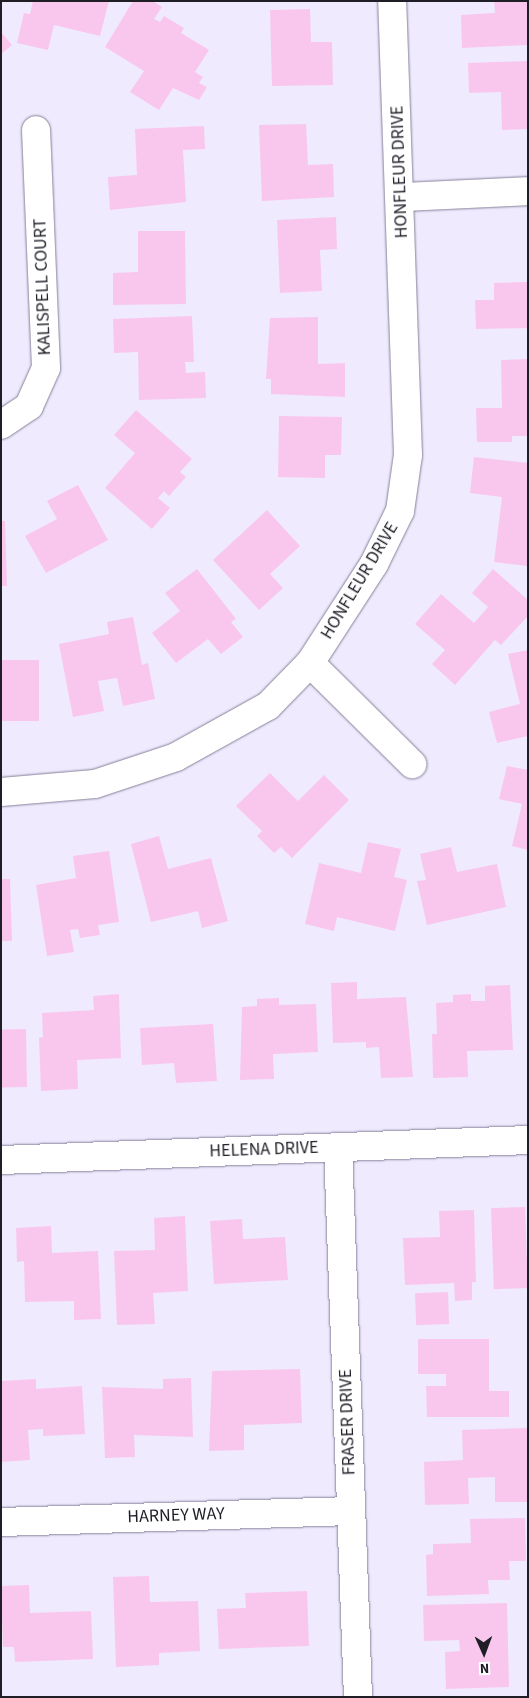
<!DOCTYPE html>
<style>
body{margin:0}
#map{position:relative;width:529px;height:1698px;overflow:hidden;background:#efeafe;font-family:"Source Sans 3",sans-serif}
div>[style]{position:absolute}
[style*='--x']{left:calc(var(--x)*1px);top:calc(var(--y)*1px);width:calc(var(--w)*1px);rotate:calc(var(--a)*1deg)}
.building>*{inset:0;background:#f9c7ee;transform-origin:0 0}
.roads{filter:drop-shadow(0 0 1px #878198) drop-shadow(0 0 1px #878198)}
.minor>*{height:28px;margin:-14px;padding:0 14px;transform-origin:14px;border-radius:14px;background:#fff}
span{translate:-50% -50%;white-space:nowrap;text-align:center;line-height:1.15;-webkit-text-stroke:4.5px #fff;paint-order:stroke}
.street-label{font-size:18px;color:#1f1d26}
.frame{position:absolute;inset:0;border:2px solid #1f1d26;pointer-events:none}
.north{position:absolute;left:459px;top:1628px;width:50px;height:50px;-webkit-text-stroke:4px #fff;paint-order:stroke;rotate:178deg;font-size:14px;font-weight:700;line-height:20px;text-align:center;color:#1f1d26}
.north::after{content:'';display:block;margin:auto;width:18px;height:22px;background:#1f1d26;clip-path:polygon(50% 0,100% 100%,50% 72%,0 100%)}
</style>
<div id="map">
<div class="building">
<div style="clip-path:polygon(33px 1px,109px 1px,100px 36px,54px 25px,48px 50px,17px 43px,24px 13px,30px 14px)"></div>
<div style="clip-path:polygon(133px 1px,153px 1px,162px 7px,154px 19px,160px 22px,164px 16px,184px 28px,181px 33px,209px 50px,195px 72px,203px 77px,199px 83px,207px 87px,199px 100px,173px 88px,159px 110px,130px 92px,144px 71px,105px 47px)"></div>
<div style="clip-path:polygon(494px 1px,528px 1px,528px 45px,462px 48px,461px 15px,495px 13px)"></div>
<div style="clip-path:polygon(310px 9px,311px 42px,332px 42px,333px 85px,272px 86px,270px 10px)"></div>
<div style="clip-path:polygon(1px 32px,12px 45px,1px 54px)"></div>
<div style="clip-path:polygon(528px 61px,528px 129px,502px 130px,501px 92px,469px 93px,468px 63px)"></div>
<div style="clip-path:polygon(306px 124px,308px 165px,333px 164px,334px 197px,262px 201px,259px 125px)"></div>
<div style="clip-path:polygon(204px 126px,205px 149px,183px 150px,186px 202px,110px 210px,108px 177px,137px 175px,135px 129px)"></div>
<div style="clip-path:polygon(336px 217px,337px 249px,320px 250px,322px 291px,280px 293px,277px 220px)"></div>
<div style="clip-path:polygon(138px 231px,185px 231px,186px 304px,113px 305px,113px 273px,138px 272px)"></div>
<div style="clip-path:polygon(528px 282px,528px 328px,476px 329px,475px 300px,494px 300px,494px 283px)"></div>
<div style="clip-path:polygon(192px 316px,194px 362px,185px 362px,186px 373px,205px 372px,206px 398px,139px 400px,138px 352px,114px 353px,113px 319px)"></div>
<div style="clip-path:polygon(318px 317px,318px 364px,345px 363px,345px 397px,271px 394px,271px 379px,266px 379px,270px 318px)"></div>
<div style="clip-path:polygon(528px 359px,528px 436px,512px 436px,512px 442px,477px 442px,476px 408px,502px 408px,501px 360px)"></div>
<div style="clip-path:polygon(136px 410px,192px 459px,180px 472px,186px 477px,169px 496px,164px 491px,158px 498px,170px 508px,152px 529px,105px 488px,135px 453px,114px 435px)"></div>
<div style="clip-path:polygon(279px 416px,342px 417px,341px 455px,325px 455px,325px 478px,278px 477px)"></div>
<div style="clip-path:polygon(474px 457px,528px 463px,528px 566px,494px 562px,502px 497px,470px 493px)"></div>
<div style="clip-path:polygon(78px 485px,108px 540px,46px 573px,25px 536px,57px 519px,47px 501px)"></div>
<div style="clip-path:polygon(267px 510px,300px 546px,270px 574px,283px 588px,259px 610px,213px 560px)"></div>
<div style="clip-path:polygon(1px 521px,5px 521px,7px 586px,1px 586px)"></div>
<div style="clip-path:polygon(197px 569px,236px 619px,231px 622px,243px 637px,221px 654px,208px 639px,176px 663px,152px 633px,180px 611px,165px 593px)"></div>
<div style="clip-path:polygon(493px 569px,528px 600px,528px 616px,501px 645px,495px 640px,455px 685px,432px 664px,445px 650px,415px 624px,441px 594px,474px 623px,488px 607px,472px 593px)"></div>
<div style="clip-path:polygon(133px 617px,142px 665px,148px 663px,155px 699px,123px 706px,117px 678px,98px 681px,104px 711px,73px 717px,59px 644px,109px 634px,107px 622px)"></div>
<div style="clip-path:polygon(528px 650px,528px 736px,497px 743px,489px 712px,520px 704px,508px 654px)"></div>
<div style="left:1px;top:660px;width:38px;height:61px"></div>
<div style="clip-path:polygon(507px 766px,528px 770px,528px 850px,512px 846px,522px 804px,499px 799px)"></div>
<div style="clip-path:polygon(270px 773px,298px 801px,324px 775px,349px 800px,292px 858px,281px 847px,274px 853px,257px 836px,262px 831px,236px 806px)"></div>
<div style="clip-path:polygon(159px 836px,168px 869px,211px 858px,228px 921px,202px 928px,198px 911px,151px 922px,131px 844px)"></div>
<div style="clip-path:polygon(368px 842px,401px 849px,394px 877px,407px 880px,395px 931px,337px 917px,334px 931px,305px 924px,319px 863px,361px 873px)"></div>
<div style="clip-path:polygon(451px 847px,457px 872px,497px 864px,506px 907px,427px 925px,417px 881px,426px 880px,420px 854px)"></div>
<div style="clip-path:polygon(109px 851px,119px 922px,98px 925px,100px 935px,80px 938px,78px 929px,70px 930px,74px 952px,47px 956px,36px 885px,76px 878px,73px 856px)"></div>
<div style="clip-path:polygon(1px 879px,10px 879px,12px 941px,1px 941px)"></div>
<div style="clip-path:polygon(357px 982px,357px 999px,406px 997px,413px 1077px,381px 1078px,379px 1047px,366px 1048px,366px 1042px,333px 1043px,331px 983px)"></div>
<div style="clip-path:polygon(510px 985px,513px 1050px,467px 1051px,468px 1077px,433px 1078px,432px 1034px,437px 1034px,436px 1003px,453px 1002px,453px 995px,471px 994px,471px 1001px,485px 1001px,485px 986px)"></div>
<div style="clip-path:polygon(119px 994px,121px 1058px,77px 1060px,78px 1089px,41px 1091px,39px 1038px,43px 1037px,42px 1013px,94px 1010px,93px 996px)"></div>
<div style="clip-path:polygon(279px 998px,279px 1005px,316px 1004px,318px 1052px,273px 1054px,274px 1079px,240px 1080px,242px 1007px,257px 1006px,257px 999px)"></div>
<div style="clip-path:polygon(213px 1024px,217px 1081px,176px 1083px,174px 1063px,142px 1065px,140px 1028px)"></div>
<div style="left:26px;top:1029px;width:58px;height:25px;rotate:89deg"></div>
<div style="left:525px;top:1207px;width:81px;height:34px;rotate:88deg"></div>
<div style="clip-path:polygon(474px 1210px,476px 1282px,472px 1282px,472px 1300px,455px 1301px,454px 1283px,405px 1285px,403px 1238px,440px 1237px,439px 1211px)"></div>
<div style="clip-path:polygon(185px 1216px,188px 1291px,153px 1293px,155px 1324px,117px 1325px,114px 1251px,155px 1250px,154px 1218px)"></div>
<div style="clip-path:polygon(242px 1219px,243px 1239px,285px 1237px,288px 1280px,214px 1284px,210px 1221px)"></div>
<div style="clip-path:polygon(51px 1226px,52px 1253px,98px 1251px,101px 1319px,74px 1320px,74px 1301px,25px 1302px,24px 1261px,17px 1262px,16px 1228px)"></div>
<div style="left:448px;top:1292px;width:32px;height:33px;rotate:88deg"></div>
<div style="clip-path:polygon(418px 1339px,489px 1339px,489px 1391px,509px 1391px,509px 1417px,427px 1417px,426px 1386px,446px 1386px,446px 1374px,418px 1374px)"></div>
<div style="clip-path:polygon(300px 1369px,302px 1423px,244px 1425px,244px 1450px,209px 1451px,212px 1371px)"></div>
<div style="clip-path:polygon(191px 1378px,193px 1437px,134px 1435px,135px 1457px,105px 1458px,102px 1387px,163px 1389px,163px 1379px)"></div>
<div style="clip-path:polygon(36px 1379px,36px 1389px,82px 1386px,85px 1434px,43px 1436px,43px 1429px,28px 1430px,30px 1460px,1px 1462px,1px 1381px)"></div>
<div style="clip-path:polygon(528px 1428px,528px 1502px,495px 1502px,495px 1477px,468px 1478px,469px 1504px,425px 1505px,424px 1462px,463px 1460px,462px 1430px)"></div>
<div style="clip-path:polygon(525px 1518px,526px 1561px,509px 1561px,510px 1580px,488px 1580px,489px 1594px,427px 1596px,426px 1555px,433px 1554px,433px 1544px,471px 1543px,470px 1519px)"></div>
<div style="clip-path:polygon(149px 1576px,150px 1602px,198px 1601px,200px 1651px,159px 1653px,159px 1665px,116px 1667px,113px 1577px)"></div>
<div style="clip-path:polygon(29px 1585px,30px 1613px,91px 1611px,93px 1659px,15px 1662px,14px 1647px,3px 1647px,1px 1586px)"></div>
<div style="clip-path:polygon(307px 1591px,309px 1646px,219px 1649px,217px 1609px,246px 1608px,245px 1593px)"></div>
<div style="clip-path:polygon(507px 1603px,509px 1687px,446px 1689px,445px 1652px,460px 1651px,459px 1640px,424px 1641px,423px 1605px)"></div>
</div>
<div class="roads">
<div class="minor">
<div style="--x:402;--y:197;--w:126;--a:-2.7"></div>
<div style="--x:1;--y:425;--w:34;--a:-34"></div>
<div style="--x:29;--y:406;--w:42;--a:-65.9"></div>
<div style="--x:46;--y:368;--w:238;--a:-92.4"></div>
<div style="--x:310;--y:663;--w:144;--a:44.7"></div>
<div style="--x:1;--y:792;--w:94;--a:-4.9"></div>
<div style="--x:95;--y:784;--w:85;--a:-18.4"></div>
<div style="--x:176;--y:757;--w:105;--a:-29"></div>
<div style="--x:268;--y:706;--w:60;--a:-45.7"></div>
<div style="--x:310;--y:663;--w:118;--a:-57.1"></div>
<div style="--x:374;--y:564;--w:59;--a:-63.9"></div>
<div style="--x:400;--y:511;--w:57;--a:-81.9"></div>
<div style="--x:408;--y:455;--w:454;--a:-92"></div>
<div style="--x:338;--y:1147;--w:550;--a:87.92"></div>
<div style="--x:1;--y:1160;--w:527;--a:-2.17"></div>
<div style="--x:1;--y:1522;--w:350;--a:-1.8"></div>
</div>
</div>
<div class="street-label">
<span style="left:400px;top:172px;rotate:-92deg">HONFLEUR DRIVE</span>
<span style="left:43px;top:287px;rotate:-92deg">KALISPELL COURT</span>
<span style="left:360px;top:581px;rotate:-59deg">HONFLEUR DRIVE</span>
<span style="left:264px;top:1150px;rotate:-2deg">HELENA DRIVE</span>
<span style="left:348px;top:1422px;rotate:-92deg">FRASER DRIVE</span>
<span style="left:176px;top:1516px;rotate:-2deg">HARNEY WAY</span>
</div>
<div class="frame"></div>
<div class="north">N</div>
</div>
